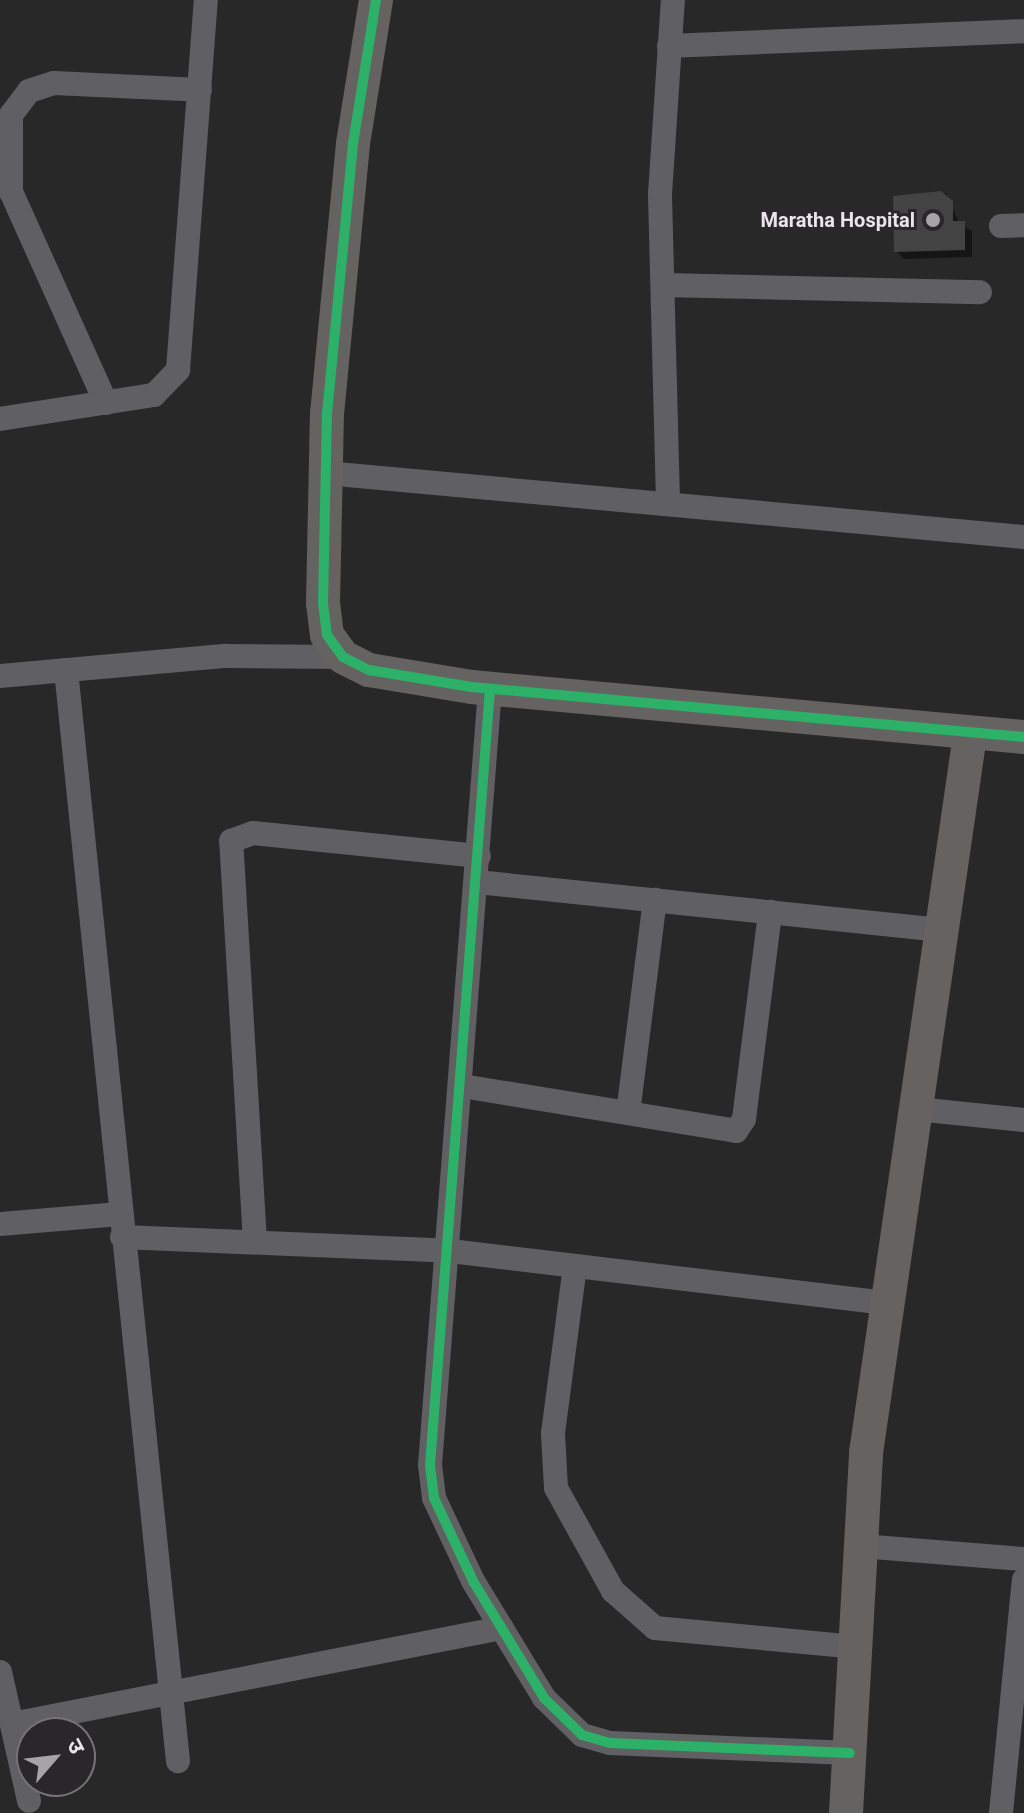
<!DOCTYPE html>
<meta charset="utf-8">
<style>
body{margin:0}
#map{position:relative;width:1024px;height:1813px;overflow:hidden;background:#292829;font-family:Roboto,"Noto Sans Devanagari",sans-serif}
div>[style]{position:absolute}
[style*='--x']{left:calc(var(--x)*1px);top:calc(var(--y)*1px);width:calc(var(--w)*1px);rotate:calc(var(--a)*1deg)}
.shadow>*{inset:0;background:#0007}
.building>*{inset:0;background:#444344}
.street>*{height:24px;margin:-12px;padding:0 12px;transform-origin:12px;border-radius:12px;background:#605f61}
.secondary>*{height:34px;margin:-17px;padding:0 17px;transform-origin:17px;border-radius:17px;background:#656362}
.cycleway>*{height:10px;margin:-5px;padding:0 5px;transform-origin:5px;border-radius:5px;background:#2db169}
.dots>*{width:22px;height:22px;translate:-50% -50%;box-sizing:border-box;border:4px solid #2a272a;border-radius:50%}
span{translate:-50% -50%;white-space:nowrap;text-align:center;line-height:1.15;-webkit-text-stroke:6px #2a272a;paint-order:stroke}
.poi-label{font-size:20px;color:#e8e6e9;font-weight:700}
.right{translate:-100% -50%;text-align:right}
.north{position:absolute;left:16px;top:1717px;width:80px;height:80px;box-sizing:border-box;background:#2a272a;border:2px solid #767376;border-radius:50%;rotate:62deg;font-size:22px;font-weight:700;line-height:32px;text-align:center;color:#e8e6e9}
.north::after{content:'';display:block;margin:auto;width:28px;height:36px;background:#a5a4a6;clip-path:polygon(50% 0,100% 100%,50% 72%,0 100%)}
</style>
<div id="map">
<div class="shadow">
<div style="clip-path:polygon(946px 193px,959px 223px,972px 231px,972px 257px,904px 259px,896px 251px,895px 198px)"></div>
</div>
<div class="building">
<div style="clip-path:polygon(941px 191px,953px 201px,953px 221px,965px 221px,965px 250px,894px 252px,893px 196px)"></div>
</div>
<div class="street">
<div style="--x:669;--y:46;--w:355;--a:-2.4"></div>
<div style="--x:1001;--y:226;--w:23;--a:-2"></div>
<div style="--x:663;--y:285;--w:317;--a:1.3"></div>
<div style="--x:106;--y:403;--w:231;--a:-114.2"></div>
<div style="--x:11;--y:192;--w:77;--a:-90"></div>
<div style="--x:11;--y:115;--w:30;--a:-53"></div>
<div style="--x:29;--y:91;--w:26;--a:-18"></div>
<div style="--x:54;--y:83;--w:146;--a:2.7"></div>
<div style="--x:0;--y:419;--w:156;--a:-8.9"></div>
<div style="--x:154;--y:395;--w:35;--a:-46"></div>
<div style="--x:178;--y:370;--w:371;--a:-85.7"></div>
<div style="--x:326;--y:473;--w:701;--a:5.24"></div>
<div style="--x:668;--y:501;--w:307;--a:-91.5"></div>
<div style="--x:660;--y:194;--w:194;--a:-86.2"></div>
<div style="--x:66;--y:670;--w:1097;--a:84.14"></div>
<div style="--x:0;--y:676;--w:227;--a:-5.1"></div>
<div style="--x:226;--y:656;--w:117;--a:0.5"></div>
<div style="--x:490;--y:689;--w:778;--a:94.42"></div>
<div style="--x:430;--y:1465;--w:33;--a:83"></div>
<div style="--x:434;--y:1498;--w:92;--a:64.8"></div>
<div style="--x:473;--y:1581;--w:137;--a:58.7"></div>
<div style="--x:544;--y:1698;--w:53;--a:44.2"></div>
<div style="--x:582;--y:1735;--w:29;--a:16"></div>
<div style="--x:610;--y:1743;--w:240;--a:2.4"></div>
<div style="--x:477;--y:882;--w:467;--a:5.9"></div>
<div style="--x:462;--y:1086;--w:278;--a:9.3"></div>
<div style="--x:736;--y:1131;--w:14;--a:-56"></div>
<div style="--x:744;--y:1119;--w:209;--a:-82.8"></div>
<div style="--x:916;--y:1109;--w:109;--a:5.8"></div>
<div style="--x:628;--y:1113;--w:215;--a:-82.8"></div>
<div style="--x:0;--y:1224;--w:120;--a:-4.8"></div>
<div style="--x:122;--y:1237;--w:328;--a:2.4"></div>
<div style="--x:450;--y:1251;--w:441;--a:6.8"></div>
<div style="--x:255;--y:1242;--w:402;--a:-93.4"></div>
<div style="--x:231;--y:841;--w:23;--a:-20"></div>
<div style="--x:253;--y:833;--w:227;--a:5.8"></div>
<div style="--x:575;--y:1266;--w:169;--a:97.5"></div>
<div style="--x:553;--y:1434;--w:54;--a:86.8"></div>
<div style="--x:556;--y:1488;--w:118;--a:61"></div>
<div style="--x:613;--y:1591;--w:56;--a:41.4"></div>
<div style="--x:655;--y:1628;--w:201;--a:5.4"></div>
<div style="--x:861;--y:1546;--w:164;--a:4.6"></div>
<div style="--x:0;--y:1672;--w:132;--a:77.3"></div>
<div style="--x:12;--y:1724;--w:499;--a:-11.1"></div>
<div style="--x:1001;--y:1813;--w:234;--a:-84.4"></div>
</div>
<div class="secondary">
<div style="--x:376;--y:0;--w:146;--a:99.1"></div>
<div style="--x:353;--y:144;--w:269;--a:95.5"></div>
<div style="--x:327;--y:412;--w:191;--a:91.2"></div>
<div style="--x:323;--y:603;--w:32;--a:83"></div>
<div style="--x:327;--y:635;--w:27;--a:54"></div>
<div style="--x:343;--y:657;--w:29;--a:27"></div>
<div style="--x:369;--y:670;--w:104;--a:9.4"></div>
<div style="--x:472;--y:687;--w:554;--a:5.18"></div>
<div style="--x:846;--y:1813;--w:361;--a:-86.8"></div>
<div style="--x:866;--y:1453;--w:725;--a:-81.76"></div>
</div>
<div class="cycleway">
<div style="--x:376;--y:0;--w:146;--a:99.1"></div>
<div style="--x:353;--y:144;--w:269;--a:95.5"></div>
<div style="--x:327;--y:412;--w:191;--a:91.2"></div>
<div style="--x:323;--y:603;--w:32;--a:83"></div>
<div style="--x:327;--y:635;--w:27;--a:54"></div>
<div style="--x:343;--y:657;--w:29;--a:27"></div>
<div style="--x:369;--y:670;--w:104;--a:9.4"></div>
<div style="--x:472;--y:687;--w:554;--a:5.18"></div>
<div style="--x:490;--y:689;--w:778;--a:94.42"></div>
<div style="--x:430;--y:1465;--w:33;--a:83"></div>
<div style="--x:434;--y:1498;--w:92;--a:64.8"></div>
<div style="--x:473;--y:1581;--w:137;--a:58.7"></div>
<div style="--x:544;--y:1698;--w:53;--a:44.2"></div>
<div style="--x:582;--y:1735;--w:29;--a:16"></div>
<div style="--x:610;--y:1743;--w:240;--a:2.4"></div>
</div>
<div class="dots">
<div style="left:933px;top:220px;background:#a5a4a6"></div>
</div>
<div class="poi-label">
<span class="right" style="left:915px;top:220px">Maratha Hospital</span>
</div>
<div class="north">उ</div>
</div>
